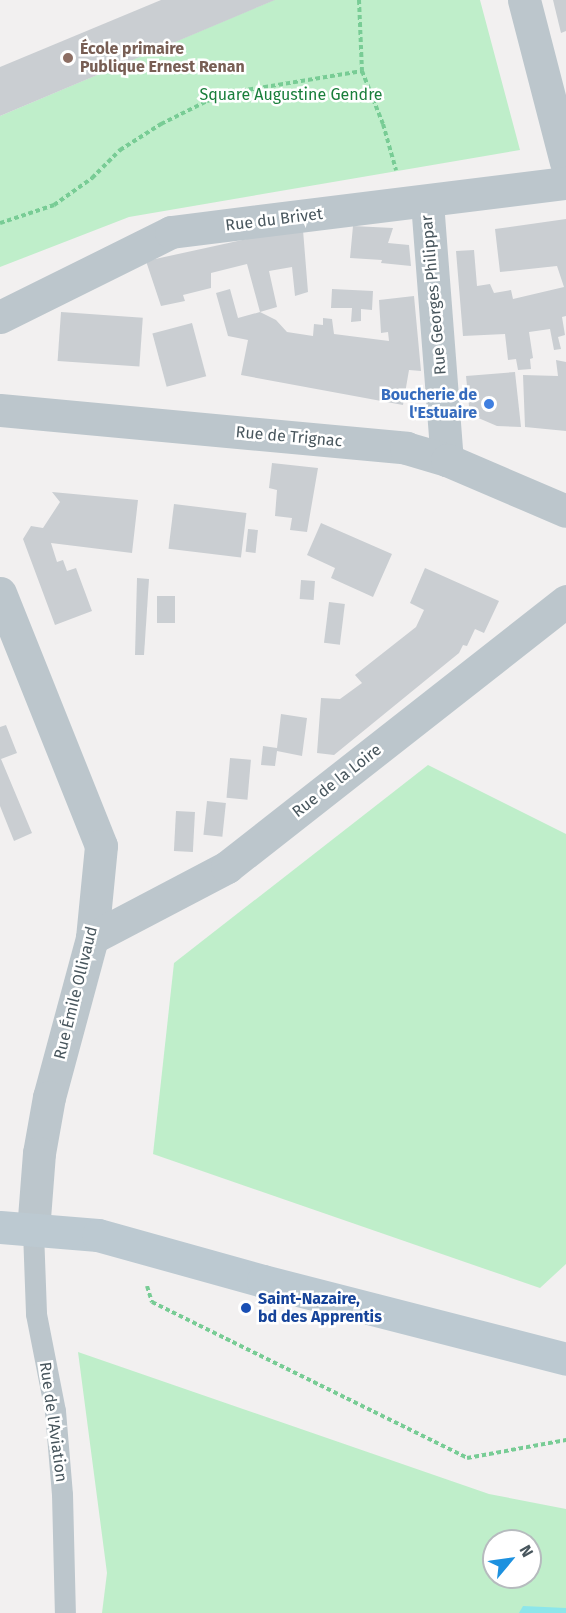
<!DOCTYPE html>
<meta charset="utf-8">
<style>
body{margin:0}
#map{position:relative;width:566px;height:1613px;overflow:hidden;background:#f2f0f0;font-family:"Fira Sans",sans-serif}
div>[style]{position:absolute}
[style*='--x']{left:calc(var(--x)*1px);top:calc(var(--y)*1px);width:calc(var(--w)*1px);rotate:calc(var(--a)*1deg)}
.green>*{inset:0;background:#bfeeca}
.water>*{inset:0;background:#8de6ea}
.building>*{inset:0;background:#caced2;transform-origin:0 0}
.path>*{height:4px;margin-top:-2px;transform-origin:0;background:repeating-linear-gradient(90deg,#78cc95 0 4.5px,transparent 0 7.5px)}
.service>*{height:21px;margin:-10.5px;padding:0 10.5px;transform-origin:10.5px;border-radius:10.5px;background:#bcc6cc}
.minor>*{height:33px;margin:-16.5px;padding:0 16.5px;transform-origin:16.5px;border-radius:16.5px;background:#bcc6cc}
.secondary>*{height:33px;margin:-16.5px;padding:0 16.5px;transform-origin:16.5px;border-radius:16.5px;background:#bcc9d1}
.dots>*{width:16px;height:16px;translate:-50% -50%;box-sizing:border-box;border:3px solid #fff;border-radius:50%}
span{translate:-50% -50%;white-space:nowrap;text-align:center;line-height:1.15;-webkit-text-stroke:5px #fff;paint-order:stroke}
.education-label{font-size:16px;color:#785e54;font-weight:700}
.left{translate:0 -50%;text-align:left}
.park-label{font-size:16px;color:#197e3b}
.street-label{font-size:16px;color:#48565d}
.shop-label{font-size:16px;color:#366cbe;font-weight:700}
.right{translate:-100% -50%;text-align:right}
.transit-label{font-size:16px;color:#164399;font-weight:700}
.north{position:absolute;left:482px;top:1529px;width:60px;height:60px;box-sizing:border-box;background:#fff;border:2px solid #b6bbbe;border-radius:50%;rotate:61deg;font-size:16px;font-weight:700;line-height:24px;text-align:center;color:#48565d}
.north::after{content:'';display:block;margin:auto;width:21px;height:27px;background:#1d91df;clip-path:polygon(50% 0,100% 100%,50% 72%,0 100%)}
</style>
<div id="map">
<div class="green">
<div style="clip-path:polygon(274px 0,480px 0,520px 150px,129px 217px,0 267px,0 116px)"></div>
<div style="clip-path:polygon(428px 765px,566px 834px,566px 1264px,540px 1288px,153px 1154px,174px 963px)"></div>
<div style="clip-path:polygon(evenodd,78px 1352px,489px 1494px,566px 1509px,566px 1613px,102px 1613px,107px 1573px,78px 1352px,494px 1541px,530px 1541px,530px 1577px,494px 1577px,494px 1541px)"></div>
</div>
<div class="water">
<div style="clip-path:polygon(523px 1606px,566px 1608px,566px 1613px,519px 1613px)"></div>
</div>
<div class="building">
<div style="clip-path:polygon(161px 0,275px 0,0 116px,0 67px)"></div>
<div style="clip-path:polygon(553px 0,566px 0,566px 31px,561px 33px)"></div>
<div style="clip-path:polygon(566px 219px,566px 316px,562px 317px,565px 335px,558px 337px,561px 349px,554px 350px,550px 329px,529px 332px,533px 358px,530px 359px,531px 369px,518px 370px,516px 359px,508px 360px,505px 334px,463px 336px,456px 251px,474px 250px,477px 286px,490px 284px,494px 293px,511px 290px,513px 299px,564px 287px,557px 266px,500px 272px,495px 229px)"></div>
<div style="clip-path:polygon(353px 226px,393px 228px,388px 243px,409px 245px,411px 266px,381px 263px,382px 260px,350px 258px)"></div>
<div style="clip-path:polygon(303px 230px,308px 292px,295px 296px,292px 267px,269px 271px,277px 307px,260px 312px,247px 264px,211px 273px,211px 288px,183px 295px,185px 301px,161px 306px,146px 261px,284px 231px)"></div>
<div style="clip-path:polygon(230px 289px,238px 318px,260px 312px,276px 320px,287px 332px,313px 336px,314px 324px,323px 325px,323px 318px,332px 319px,334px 334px,389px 341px,388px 332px,381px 333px,379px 300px,414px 296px,421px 371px,409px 370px,403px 405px,241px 375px,248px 340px,228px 336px,216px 293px)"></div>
<div style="clip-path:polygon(332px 289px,373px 291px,372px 310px,361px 309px,361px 321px,351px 322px,352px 308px,331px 308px)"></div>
<div style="left:61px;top:312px;width:82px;height:49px;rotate:4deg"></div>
<div style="left:192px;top:323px;width:55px;height:41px;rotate:75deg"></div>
<div style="clip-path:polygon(556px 360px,566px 362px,566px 431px,525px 427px,523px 375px,558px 376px)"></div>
<div style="clip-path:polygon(515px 372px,521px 427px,497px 426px,476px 417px,469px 406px,466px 376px)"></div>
<div style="clip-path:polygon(272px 463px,318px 468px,307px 532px,290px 530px,292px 518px,275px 516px,277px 490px,269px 488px)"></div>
<div style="clip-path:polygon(52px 492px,138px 500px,132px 553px,51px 543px,57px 562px,63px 560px,67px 571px,76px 568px,92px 611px,55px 625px,23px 539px,31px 526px,43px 528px,60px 502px)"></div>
<div style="left:174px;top:504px;width:73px;height:45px;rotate:7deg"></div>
<div style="clip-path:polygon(321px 523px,392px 554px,373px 597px,331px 578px,335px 568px,307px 555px)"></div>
<div style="left:248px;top:529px;width:10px;height:23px;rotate:6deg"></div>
<div style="clip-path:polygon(425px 568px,499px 601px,484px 633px,475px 629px,467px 646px,463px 645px,459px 653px,334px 755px,317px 753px,321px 698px,340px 699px,362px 683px,355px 675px,416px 627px,424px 610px,410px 603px)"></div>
<div style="clip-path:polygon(137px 578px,149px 579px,144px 655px,135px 655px)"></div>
<div style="left:301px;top:580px;width:14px;height:19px;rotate:4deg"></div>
<div style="left:157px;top:596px;width:18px;height:27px"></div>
<div style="left:329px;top:602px;width:16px;height:41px;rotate:7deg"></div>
<div style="clip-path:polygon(281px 714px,307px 718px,302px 756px,277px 751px,275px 766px,261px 765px,263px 746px,277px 748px)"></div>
<div style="clip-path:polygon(6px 725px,17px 753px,1px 759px,32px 833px,14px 841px,0 806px,0 727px)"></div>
<div style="left:230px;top:758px;width:21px;height:40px;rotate:5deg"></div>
<div style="left:207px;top:801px;width:19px;height:34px;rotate:6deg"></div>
<div style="left:176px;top:811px;width:19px;height:40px;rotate:3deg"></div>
</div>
<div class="path">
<div style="--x:359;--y:0;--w:71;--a:87.6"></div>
<div style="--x:362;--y:71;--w:57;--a:68.4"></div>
<div style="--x:383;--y:124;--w:48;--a:74.2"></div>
<div style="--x:0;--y:223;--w:57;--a:-18.4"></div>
<div style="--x:54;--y:205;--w:47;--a:-35.4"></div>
<div style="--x:92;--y:178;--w:40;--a:-45"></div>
<div style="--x:120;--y:150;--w:49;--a:-32.4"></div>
<div style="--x:161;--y:124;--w:51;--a:-26.6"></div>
<div style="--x:207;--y:101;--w:28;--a:-18"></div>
<div style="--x:234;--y:92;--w:130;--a:-9.3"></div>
<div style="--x:147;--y:1286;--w:17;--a:73"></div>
<div style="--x:152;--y:1302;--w:352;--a:26.3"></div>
<div style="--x:467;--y:1458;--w:101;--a:-10.3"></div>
</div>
<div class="service">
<div style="--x:33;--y:1231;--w:83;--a:87.9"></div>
<div style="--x:36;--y:1314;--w:99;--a:78.9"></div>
<div style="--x:55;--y:1411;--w:83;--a:85.2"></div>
<div style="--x:62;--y:1494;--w:119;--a:88.6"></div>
</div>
<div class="minor">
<div style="--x:524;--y:0;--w:167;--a:75.5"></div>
<div style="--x:427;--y:202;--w:259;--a:85.6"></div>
<div style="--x:0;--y:317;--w:191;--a:-26.4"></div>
<div style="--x:171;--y:232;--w:398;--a:-7.1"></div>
<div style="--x:0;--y:410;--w:408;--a:5.3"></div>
<div style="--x:406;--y:448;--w:43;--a:16.3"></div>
<div style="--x:447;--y:460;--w:129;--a:23.2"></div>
<div style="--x:0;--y:593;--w:272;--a:68.2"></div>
<div style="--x:101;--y:846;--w:92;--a:95.6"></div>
<div style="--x:92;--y:938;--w:165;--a:105.1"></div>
<div style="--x:49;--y:1097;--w:57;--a:100.1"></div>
<div style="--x:39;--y:1153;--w:78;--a:94.4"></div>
<div style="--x:92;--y:938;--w:153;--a:-27.7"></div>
<div style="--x:227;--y:867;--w:431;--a:-38.1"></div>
</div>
<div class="secondary">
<div style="--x:0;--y:1227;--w:98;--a:4.7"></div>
<div style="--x:98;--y:1235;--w:171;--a:15.6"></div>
<div style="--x:263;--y:1281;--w:313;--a:14.4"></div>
</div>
<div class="dots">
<div style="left:68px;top:58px;background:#8d6e63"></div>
<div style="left:489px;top:404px;background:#3f7fe0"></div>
<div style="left:246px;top:1308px;background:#1a4fb4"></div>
</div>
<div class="education-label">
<span class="left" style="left:80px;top:58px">École primaire<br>Publique Ernest Renan</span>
</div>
<div class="park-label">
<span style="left:291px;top:95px">Square Augustine Gendre</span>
</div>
<div class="street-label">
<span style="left:274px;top:220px;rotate:-7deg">Rue du Brivet</span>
<span style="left:434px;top:295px;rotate:-95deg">Rue Georges Philippar</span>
<span style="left:289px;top:437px;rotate:5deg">Rue de Trignac</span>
<span style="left:337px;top:781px;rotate:-38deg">Rue de la Loire</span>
<span style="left:76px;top:993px;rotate:-76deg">Rue Émile Ollivaud</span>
<span style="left:53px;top:1422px;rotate:82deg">Rue de l'Aviation</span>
</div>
<div class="shop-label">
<span class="right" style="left:477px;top:404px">Boucherie de<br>l'Estuaire</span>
</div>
<div class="transit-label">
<span class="left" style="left:258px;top:1308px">Saint-Nazaire,<br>bd des Apprentis</span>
</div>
<div class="north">N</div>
</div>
